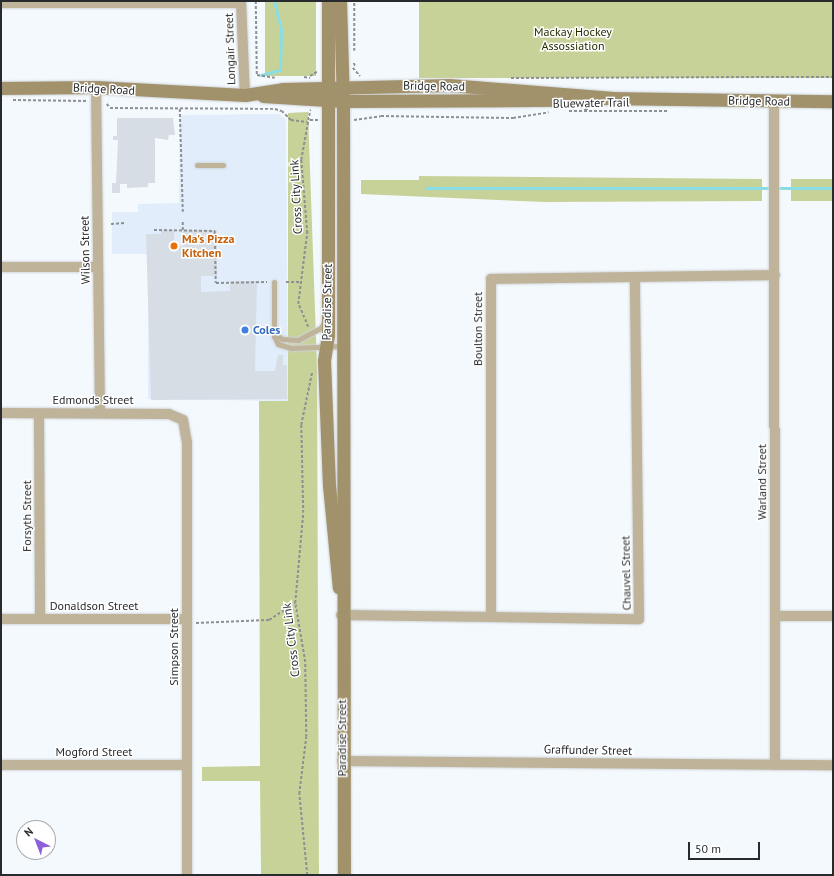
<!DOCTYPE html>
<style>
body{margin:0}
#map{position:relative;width:834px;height:876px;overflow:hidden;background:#f4f9fd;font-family:"PT Sans",sans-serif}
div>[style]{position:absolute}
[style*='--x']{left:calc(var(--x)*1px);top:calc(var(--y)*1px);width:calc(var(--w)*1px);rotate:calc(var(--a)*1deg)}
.built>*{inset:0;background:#e1edfb}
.green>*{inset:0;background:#c7d298;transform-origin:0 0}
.stream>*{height:3px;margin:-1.5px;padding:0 1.5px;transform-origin:1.5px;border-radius:1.5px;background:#89dee6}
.building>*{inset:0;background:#d6dde5}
.path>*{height:1.5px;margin-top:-0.75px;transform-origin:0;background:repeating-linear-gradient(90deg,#8c9093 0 3px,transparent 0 5px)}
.roads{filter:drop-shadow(0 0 1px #cfd4d8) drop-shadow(0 0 1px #cfd4d8)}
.lane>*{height:5px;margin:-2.5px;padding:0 2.5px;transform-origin:2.5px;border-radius:2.5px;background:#bfb39a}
.street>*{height:10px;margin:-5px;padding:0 5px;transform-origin:5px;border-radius:5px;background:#bfb39a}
.secondary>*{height:13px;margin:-6.5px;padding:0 6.5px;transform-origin:6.5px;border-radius:6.5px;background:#a2926c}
.dots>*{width:11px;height:11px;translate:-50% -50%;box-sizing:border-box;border:2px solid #fff;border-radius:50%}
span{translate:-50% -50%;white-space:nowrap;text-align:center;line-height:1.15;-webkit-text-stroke:3px #fff;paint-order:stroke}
.park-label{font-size:12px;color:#292f00}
.street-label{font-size:12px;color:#282b2e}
.food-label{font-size:12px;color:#c56008;font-weight:700}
.left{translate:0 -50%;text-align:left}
.shop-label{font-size:12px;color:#366cbe;font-weight:700}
.frame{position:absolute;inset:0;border:2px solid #282b2e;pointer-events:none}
.north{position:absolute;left:16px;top:820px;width:40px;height:40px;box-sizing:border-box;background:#fff;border:1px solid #a9aaab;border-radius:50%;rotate:318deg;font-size:11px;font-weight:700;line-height:16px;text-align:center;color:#282b2e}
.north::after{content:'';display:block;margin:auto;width:14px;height:18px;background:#8d60da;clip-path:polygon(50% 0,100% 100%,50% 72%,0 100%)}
.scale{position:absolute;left:688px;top:842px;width:72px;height:18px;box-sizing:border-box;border:2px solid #282b2e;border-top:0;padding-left:5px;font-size:12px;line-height:14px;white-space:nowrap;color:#282b2e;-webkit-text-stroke:3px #fff;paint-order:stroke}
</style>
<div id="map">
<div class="built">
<div style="clip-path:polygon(279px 114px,286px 120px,288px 401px,148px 399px,148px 254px,112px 254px,112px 212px,138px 212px,138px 204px,179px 203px,180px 115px)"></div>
</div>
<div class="green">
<div style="left:265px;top:1px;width:51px;height:75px"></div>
<div style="left:419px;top:1px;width:414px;height:77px"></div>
<div style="clip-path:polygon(308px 112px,317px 366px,319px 875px,261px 875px,260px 781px,202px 781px,202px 767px,260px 766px,259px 401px,288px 401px,288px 113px)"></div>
<div style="clip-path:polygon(419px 176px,762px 179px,762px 201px,545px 202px,361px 194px,361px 180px,419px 180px)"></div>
<div style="left:791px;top:179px;width:42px;height:22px"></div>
</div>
<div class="stream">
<div style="--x:261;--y:75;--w:20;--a:-15"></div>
<div style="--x:280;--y:70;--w:41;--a:-88.6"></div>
<div style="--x:281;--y:29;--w:29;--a:-104"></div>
<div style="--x:426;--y:188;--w:407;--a:0"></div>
</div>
<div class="building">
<div style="clip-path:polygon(117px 118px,173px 118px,175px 135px,169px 135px,168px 140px,155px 138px,155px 183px,148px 183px,148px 187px,127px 188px,127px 184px,120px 184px,120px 193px,112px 193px,112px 183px,116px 183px,118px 140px,113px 140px,113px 136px,117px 136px)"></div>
<div style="clip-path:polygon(161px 230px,174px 230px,174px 246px,183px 246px,183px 230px,217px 230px,217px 276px,201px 276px,201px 292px,230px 291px,230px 281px,257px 281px,255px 371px,275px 371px,278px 355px,283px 355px,283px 365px,287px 365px,287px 399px,151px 400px,146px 234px,161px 234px)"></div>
</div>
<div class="path">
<div style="--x:256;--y:1;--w:74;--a:89.2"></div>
<div style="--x:257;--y:75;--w:18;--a:9"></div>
<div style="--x:354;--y:51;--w:50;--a:-90"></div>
<div style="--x:354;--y:63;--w:5;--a:68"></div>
<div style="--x:353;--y:68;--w:11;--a:49"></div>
<div style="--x:310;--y:76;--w:8;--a:-30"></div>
<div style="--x:304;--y:77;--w:6;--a:9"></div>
<div style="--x:511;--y:78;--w:322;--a:-0.2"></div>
<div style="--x:13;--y:100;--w:74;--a:0.8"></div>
<div style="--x:107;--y:104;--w:5;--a:53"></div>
<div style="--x:110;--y:108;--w:165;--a:0.3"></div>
<div style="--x:275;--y:109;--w:7;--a:16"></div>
<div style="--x:282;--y:111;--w:13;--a:45"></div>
<div style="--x:291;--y:120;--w:16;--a:7"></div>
<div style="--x:580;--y:107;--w:9;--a:21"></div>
<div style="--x:180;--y:109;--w:103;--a:88.3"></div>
<div style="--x:569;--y:111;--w:98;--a:0"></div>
<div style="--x:310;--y:120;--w:8;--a:0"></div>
<div style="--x:354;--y:120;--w:27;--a:-8"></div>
<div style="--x:381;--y:116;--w:132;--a:0.9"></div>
<div style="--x:513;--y:118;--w:36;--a:-9"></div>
<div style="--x:183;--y:222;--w:9;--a:90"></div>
<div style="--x:111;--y:224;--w:14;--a:-4"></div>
<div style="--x:154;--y:230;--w:61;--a:0.9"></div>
<div style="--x:215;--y:231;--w:52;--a:88.9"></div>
<div style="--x:216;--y:283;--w:51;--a:-1.1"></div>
<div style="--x:286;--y:282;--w:14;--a:0"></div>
<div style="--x:308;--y:327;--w:25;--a:-113"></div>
<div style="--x:298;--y:304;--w:72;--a:-82.8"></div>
<div style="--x:307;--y:233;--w:73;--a:-94.7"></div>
<div style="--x:301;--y:160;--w:51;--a:-79.8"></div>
<div style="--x:196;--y:623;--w:73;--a:-2.4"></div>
<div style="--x:269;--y:620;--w:31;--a:-33"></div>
<div style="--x:307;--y:875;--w:81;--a:-95.6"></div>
<div style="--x:299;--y:794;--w:57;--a:-83"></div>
<div style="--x:306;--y:737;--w:75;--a:-90.8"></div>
<div style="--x:305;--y:662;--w:60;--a:-99.6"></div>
<div style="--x:295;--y:603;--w:90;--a:-84.9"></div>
<div style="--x:303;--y:513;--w:88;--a:-91.3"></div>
<div style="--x:301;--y:425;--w:54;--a:-78.3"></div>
</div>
<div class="roads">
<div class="lane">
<div style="--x:197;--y:165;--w:26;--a:0"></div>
<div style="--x:274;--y:282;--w:54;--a:90"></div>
<div style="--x:274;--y:336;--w:9;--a:63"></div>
<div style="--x:278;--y:344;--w:14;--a:17"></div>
<div style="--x:291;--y:348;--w:50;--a:-2.3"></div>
<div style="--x:274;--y:333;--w:10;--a:37"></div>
<div style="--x:282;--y:339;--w:16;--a:4"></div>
<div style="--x:298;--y:340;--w:26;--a:-28"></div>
<div style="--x:321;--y:328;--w:7;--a:-63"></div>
</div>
<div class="street">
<div style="--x:241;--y:1;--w:94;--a:87.6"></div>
<div style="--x:1;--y:3;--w:240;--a:0"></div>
<div style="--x:96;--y:87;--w:325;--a:89.3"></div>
<div style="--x:774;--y:101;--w:664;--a:89.91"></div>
<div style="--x:1;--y:267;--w:97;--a:0"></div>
<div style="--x:1;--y:413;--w:168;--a:0.3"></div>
<div style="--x:169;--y:414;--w:15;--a:23"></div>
<div style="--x:183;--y:420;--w:23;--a:80"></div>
<div style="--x:187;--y:443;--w:432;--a:90"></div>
<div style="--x:39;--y:414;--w:205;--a:89.7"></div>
<div style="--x:341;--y:615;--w:298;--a:0.8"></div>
<div style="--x:639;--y:619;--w:342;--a:-90.7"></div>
<div style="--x:491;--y:615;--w:336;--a:-90"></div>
<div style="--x:491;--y:279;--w:284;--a:-0.8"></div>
<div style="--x:775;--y:616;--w:58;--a:0"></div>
<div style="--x:1;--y:619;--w:186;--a:0"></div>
<div style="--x:342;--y:761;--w:491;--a:0.5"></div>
<div style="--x:1;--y:765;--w:186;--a:0"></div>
</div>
<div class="secondary">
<div style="--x:328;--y:1;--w:334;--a:90"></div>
<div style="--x:328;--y:335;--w:26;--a:99"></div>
<div style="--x:324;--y:361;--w:124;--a:87.7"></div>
<div style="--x:329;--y:485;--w:103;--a:84.5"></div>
<div style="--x:340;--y:1;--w:100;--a:88.3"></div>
<div style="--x:343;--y:101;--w:774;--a:89.93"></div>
<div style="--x:1;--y:88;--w:95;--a:-0.6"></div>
<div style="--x:96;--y:87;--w:149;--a:3.1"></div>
<div style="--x:245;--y:95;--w:38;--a:-9"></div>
<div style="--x:283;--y:89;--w:166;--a:-1.4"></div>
<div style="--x:449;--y:85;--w:165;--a:4.5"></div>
<div style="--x:263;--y:96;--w:80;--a:3.6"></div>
<div style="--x:343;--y:101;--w:222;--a:-0.3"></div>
<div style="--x:605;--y:98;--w:228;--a:0.8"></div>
</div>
</div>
<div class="dots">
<div style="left:174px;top:246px;background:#e8710a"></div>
<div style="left:245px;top:330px;background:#3f7fe0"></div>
</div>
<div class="park-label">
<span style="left:573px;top:39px">Mackay Hockey<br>Assossiation</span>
</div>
<div class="street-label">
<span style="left:230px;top:49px;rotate:-92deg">Longair Street</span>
<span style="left:434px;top:86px;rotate:1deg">Bridge Road</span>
<span style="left:104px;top:89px;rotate:3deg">Bridge Road</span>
<span style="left:759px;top:101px;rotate:1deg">Bridge Road</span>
<span style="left:591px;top:103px;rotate:-1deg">Bluewater Trail</span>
<span style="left:296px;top:197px;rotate:-93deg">Cross City Link</span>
<span style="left:85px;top:250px;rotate:-91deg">Wilson Street</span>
<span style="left:327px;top:302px;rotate:-89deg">Paradise Street</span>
<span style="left:478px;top:329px;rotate:-90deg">Boulton Street</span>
<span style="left:93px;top:400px">Edmonds Street</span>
<span style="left:762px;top:482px;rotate:-90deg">Warland Street</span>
<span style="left:27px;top:516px;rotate:-90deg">Forsyth Street</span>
<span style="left:626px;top:573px;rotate:-91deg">Chauvel Street</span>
<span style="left:94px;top:606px">Donaldson Street</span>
<span style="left:291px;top:640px;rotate:-97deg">Cross City Link</span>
<span style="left:174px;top:647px;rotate:-90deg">Simpson Street</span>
<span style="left:342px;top:738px;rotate:-90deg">Paradise Street</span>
<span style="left:588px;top:750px;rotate:1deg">Graffunder Street</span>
<span style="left:94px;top:752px">Mogford Street</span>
</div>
<div class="food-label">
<span class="left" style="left:182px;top:246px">Ma's Pizza<br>Kitchen</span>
</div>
<div class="shop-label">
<span class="left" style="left:253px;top:330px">Coles</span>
</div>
<div class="frame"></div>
<div class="north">N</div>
<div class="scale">50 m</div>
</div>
